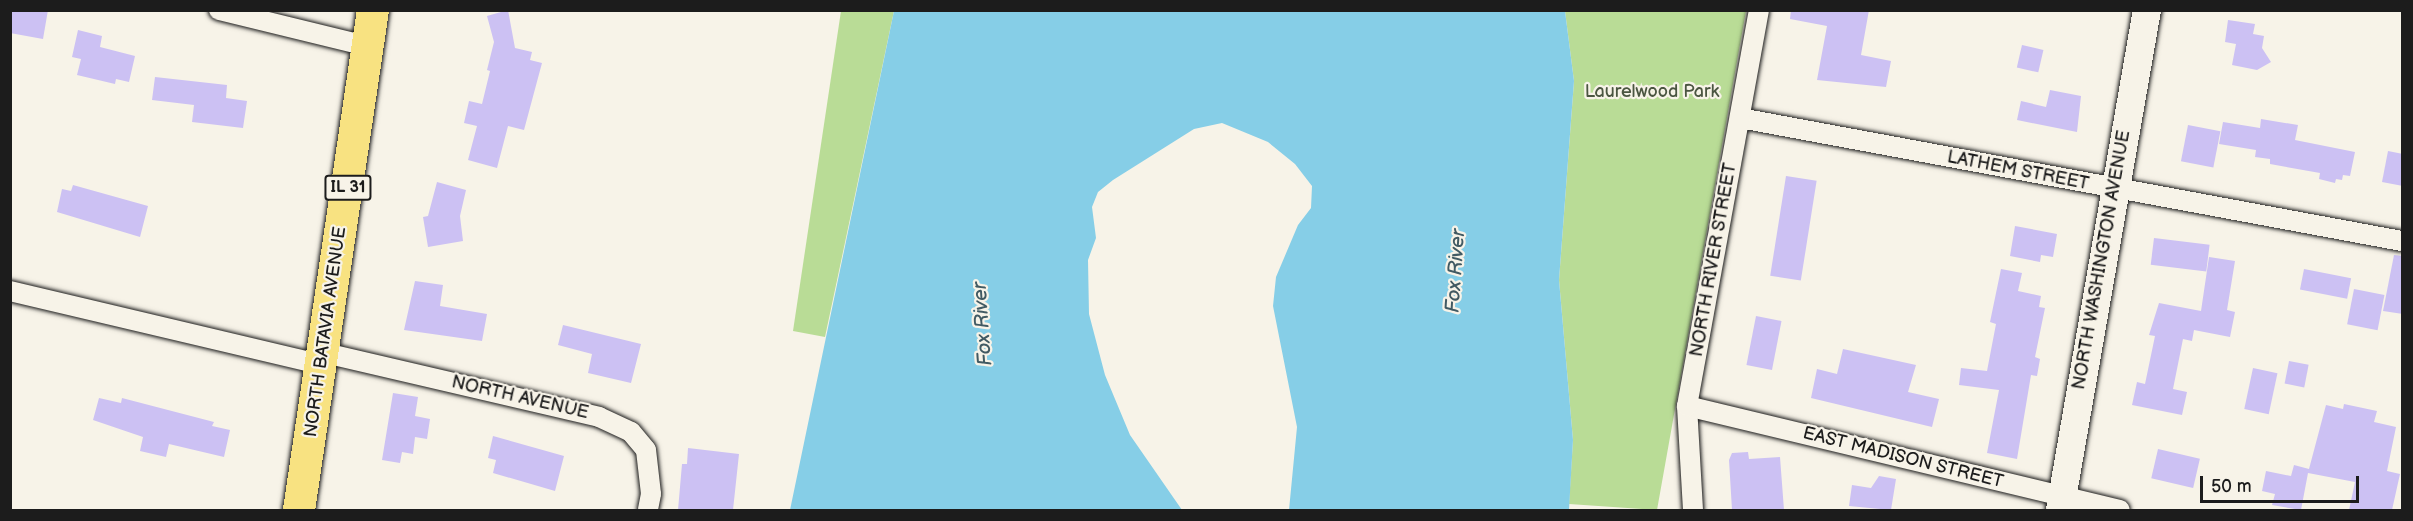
<!DOCTYPE html>
<style>
body{margin:0}
#map{position:relative;width:2413px;height:521px;overflow:hidden;background:#f7f3e8;font-family:"Balsamiq Sans",sans-serif}
div>[style]{position:absolute}
[style*='--x']{left:calc(var(--x)*1px);top:calc(var(--y)*1px);width:calc(var(--w)*1px);rotate:calc(var(--a)*1deg)}
.green>*{inset:0;background:#b9dc96}
.water>*{inset:0;background:#86cee7}
.building>*{inset:0;background:#ccc1f3;transform-origin:0 0}
.roads{filter:drop-shadow(0 0 2px #1c1c1c) drop-shadow(0 0 2px #1c1c1c)}
.street>*{height:20px;margin:-10px;padding:0 10px;transform-origin:10px;border-radius:10px;background:#f7f3e8}
.secondary>*{height:28px;margin:-14px;padding:0 14px;transform-origin:14px;border-radius:14px;background:#f7f3e8}
.primary>*{height:32px;margin:-16px;padding:0 16px;transform-origin:16px;border-radius:16px;background:#f8e281}
span{translate:-50% -50%;white-space:nowrap;text-align:center;line-height:1.15;-webkit-text-stroke:4.5px #f7f3e8;paint-order:stroke}
.shield-label span{padding:2px 4px;background:#f7f3e8;border:2px solid;border-radius:4px;-webkit-text-stroke-width:0}
.shield-label{font-size:16px;color:#1c1c1c;font-weight:700}
.park-label{font-size:18px;color:#4b5641}
.street-label{font-size:18px;color:#1c1c1c}
.water-label{font-size:20px;color:#415a63;font-style:italic}
.frame{position:absolute;inset:0;border:12px solid #1c1c1c;pointer-events:none}
.scale{position:absolute;left:2200px;top:476px;width:159px;height:27px;box-sizing:border-box;border:3px solid #1c1c1c;border-top:0;padding-left:8px;font-size:18px;line-height:21px;white-space:nowrap;color:#1c1c1c;-webkit-text-stroke:4px #f7f3e8;paint-order:stroke}
</style>
<div id="map">
<div class="green">
<div style="clip-path:polygon(841px 11px,894px 11px,825px 337px,793px 331px)"></div>
<div style="clip-path:polygon(1565px 11px,1746px 11px,1657px 510px,1569px 504px,1573px 440px,1559px 280px,1574px 81px)"></div>
</div>
<div class="water">
<div style="clip-path:polygon(894px 11px,1565px 11px,1574px 81px,1559px 280px,1573px 440px,1569px 510px,1289px 510px,1297px 427px,1273px 306px,1276px 277px,1298px 225px,1311px 208px,1312px 186px,1295px 164px,1268px 142px,1222px 123px,1194px 129px,1113px 180px,1098px 192px,1092px 207px,1096px 238px,1088px 260px,1089px 314px,1105px 375px,1130px 435px,1182px 510px,790px 510px)"></div>
</div>
<div class="building">
<div style="clip-path:polygon(10px 10px,48px 10px,43px 39px,10px 33px)"></div>
<div style="clip-path:polygon(508px 10px,515px 48px,532px 52px,530px 60px,542px 63px,524px 130px,508px 126px,497px 168px,468px 160px,477px 126px,464px 123px,469px 101px,482px 104px,490px 71px,487px 70px,494px 42px,487px 16px)"></div>
<div style="clip-path:polygon(1791px 10px,1869px 10px,1861px 55px,1891px 61px,1886px 87px,1817px 80px,1827px 26px,1790px 19px)"></div>
<div style="clip-path:polygon(2228px 20px,2255px 24px,2253px 34px,2264px 36px,2262px 48px,2271px 62px,2257px 70px,2232px 65px,2236px 44px,2225px 42px)"></div>
<div style="clip-path:polygon(78px 30px,102px 36px,100px 47px,135px 56px,129px 82px,116px 79px,115px 84px,77px 75px,81px 59px,72px 57px)"></div>
<div style="left:2022px;top:45px;width:22px;height:23px;rotate:13deg"></div>
<div style="clip-path:polygon(155px 77px,227px 85px,226px 98px,247px 101px,243px 128px,192px 122px,194px 105px,152px 100px)"></div>
<div style="clip-path:polygon(2050px 90px,2081px 96px,2077px 132px,2017px 120px,2021px 101px,2046px 107px)"></div>
<div style="clip-path:polygon(2261px 119px,2298px 125px,2295px 140px,2355px 152px,2350px 176px,2343px 175px,2342px 180px,2336px 179px,2335px 183px,2319px 179px,2320px 173px,2270px 164px,2270px 159px,2255px 157px,2256px 150px,2219px 144px,2223px 122px,2260px 128px)"></div>
<div style="left:2188px;top:125px;width:33px;height:37px;rotate:11deg"></div>
<div style="clip-path:polygon(2388px 151px,2403px 154px,2403px 186px,2382px 182px)"></div>
<div style="left:1786px;top:176px;width:31px;height:101px;rotate:9deg"></div>
<div style="clip-path:polygon(437px 182px,466px 190px,460px 216px,463px 241px,428px 247px,423px 217px,428px 216px)"></div>
<div style="clip-path:polygon(73px 185px,148px 206px,140px 237px,57px 212px,62px 189px,71px 191px)"></div>
<div style="clip-path:polygon(2015px 226px,2057px 234px,2053px 257px,2041px 255px,2040px 262px,2010px 256px)"></div>
<div style="left:2154px;top:238px;width:56px;height:27px;rotate:7deg"></div>
<div style="clip-path:polygon(2394px 255px,2403px 256px,2403px 314px,2383px 311px)"></div>
<div style="clip-path:polygon(2209px 257px,2235px 261px,2227px 310px,2235px 312px,2230px 337px,2194px 330px,2192px 341px,2183px 339px,2173px 389px,2187px 392px,2182px 415px,2132px 405px,2137px 382px,2145px 384px,2155px 336px,2149px 335px,2159px 303px,2201px 311px)"></div>
<div style="clip-path:polygon(2001px 269px,2022px 273px,2018px 291px,2041px 296px,2039px 307px,2045px 308px,2035px 357px,2040px 359px,2037px 376px,2031px 375px,2017px 459px,1987px 453px,1999px 390px,1959px 385px,1961px 368px,1987px 371px,1996px 324px,1990px 322px)"></div>
<div style="left:2304px;top:269px;width:48px;height:21px;rotate:11deg"></div>
<div style="clip-path:polygon(415px 281px,443px 285px,440px 306px,487px 314px,482px 341px,404px 330px)"></div>
<div style="left:2354px;top:289px;width:31px;height:36px;rotate:11deg"></div>
<div style="left:1756px;top:316px;width:26px;height:50px;rotate:11deg"></div>
<div style="clip-path:polygon(563px 325px,641px 344px,631px 383px,588px 373px,592px 354px,558px 345px)"></div>
<div style="clip-path:polygon(1843px 349px,1916px 365px,1908px 392px,1939px 399px,1932px 427px,1811px 398px,1817px 369px,1837px 374px)"></div>
<div style="left:2289px;top:361px;width:20px;height:23px;rotate:11deg"></div>
<div style="left:2253px;top:368px;width:25px;height:42px;rotate:12deg"></div>
<div style="clip-path:polygon(393px 393px,418px 397px,415px 416px,430px 419px,427px 439px,415px 437px,413px 454px,402px 452px,400px 463px,382px 460px)"></div>
<div style="clip-path:polygon(99px 398px,121px 403px,122px 398px,214px 422px,212px 426px,230px 430px,224px 457px,169px 444px,166px 457px,140px 451px,143px 437px,93px 420px)"></div>
<div style="clip-path:polygon(2344px 404px,2377px 411px,2374px 422px,2396px 427px,2387px 471px,2400px 474px,2392px 510px,2349px 510px,2355px 482px,2308px 473px,2301px 510px,2272px 505px,2275px 494px,2262px 491px,2266px 471px,2291px 476px,2294px 465px,2309px 469px,2326px 405px,2343px 409px)"></div>
<div style="clip-path:polygon(493px 436px,564px 456px,555px 491px,493px 473px,496px 460px,488px 458px)"></div>
<div style="clip-path:polygon(688px 448px,739px 454px,733px 510px,678px 510px,682px 464px,687px 464px)"></div>
<div style="left:2158px;top:449px;width:43px;height:30px;rotate:13deg"></div>
<div style="clip-path:polygon(1748px 452px,1749px 459px,1780px 457px,1784px 510px,1732px 510px,1729px 460px,1732px 453px)"></div>
<div style="clip-path:polygon(1879px 476px,1896px 479px,1891px 510px,1849px 506px,1852px 485px,1871px 488px)"></div>
</div>
<div class="roads">
<div class="street">
<div style="--x:219;--y:10;--w:152;--a:13.7"></div>
<div style="--x:1740;--y:118;--w:673;--a:10.53"></div>
<div style="--x:10;--y:291;--w:322;--a:13.3"></div>
<div style="--x:325;--y:353;--w:281;--a:13.1"></div>
<div style="--x:599;--y:417;--w:35;--a:25"></div>
<div style="--x:631;--y:432;--w:23;--a:50"></div>
<div style="--x:646;--y:450;--w:44;--a:83.5"></div>
<div style="--x:651;--y:494;--w:16;--a:101"></div>
<div style="--x:1687;--y:406;--w:445;--a:13.5"></div>
<div style="--x:1693;--y:510;--w:104;--a:-93.3"></div>
<div style="--x:1687;--y:406;--w:402;--a:-79.7"></div>
</div>
<div class="secondary">
<div style="--x:2060;--y:510;--w:508;--a:-80.13"></div>
</div>
<div class="primary">
<div style="--x:299;--y:510;--w:505;--a:-81.58"></div>
</div>
</div>
<div class="shield-label">
<span style="left:348px;top:188px">IL 31</span>
</div>
<div class="park-label">
<span style="left:1652px;top:92px">Laurelwood Park</span>
</div>
<div class="street-label">
<span style="left:2018px;top:171px;rotate:11deg">LATHEM STREET</span>
<span style="left:1714px;top:260px;rotate:-80deg">NORTH RIVER STREET</span>
<span style="left:2102px;top:260px;rotate:-80deg">NORTH WASHINGTON AVENUE</span>
<span style="left:326px;top:332px;rotate:-82deg">NORTH BATAVIA AVENUE</span>
<span style="left:520px;top:398px;rotate:13deg">NORTH AVENUE</span>
<span style="left:1903px;top:458px;rotate:14deg">EAST MADISON STREET</span>
</div>
<div class="water-label">
<span style="left:1456px;top:271px;rotate:-86deg">Fox River</span>
<span style="left:983px;top:324px;rotate:-94deg">Fox River</span>
</div>
<div class="frame"></div>
<div class="scale">50 m</div>
</div>
